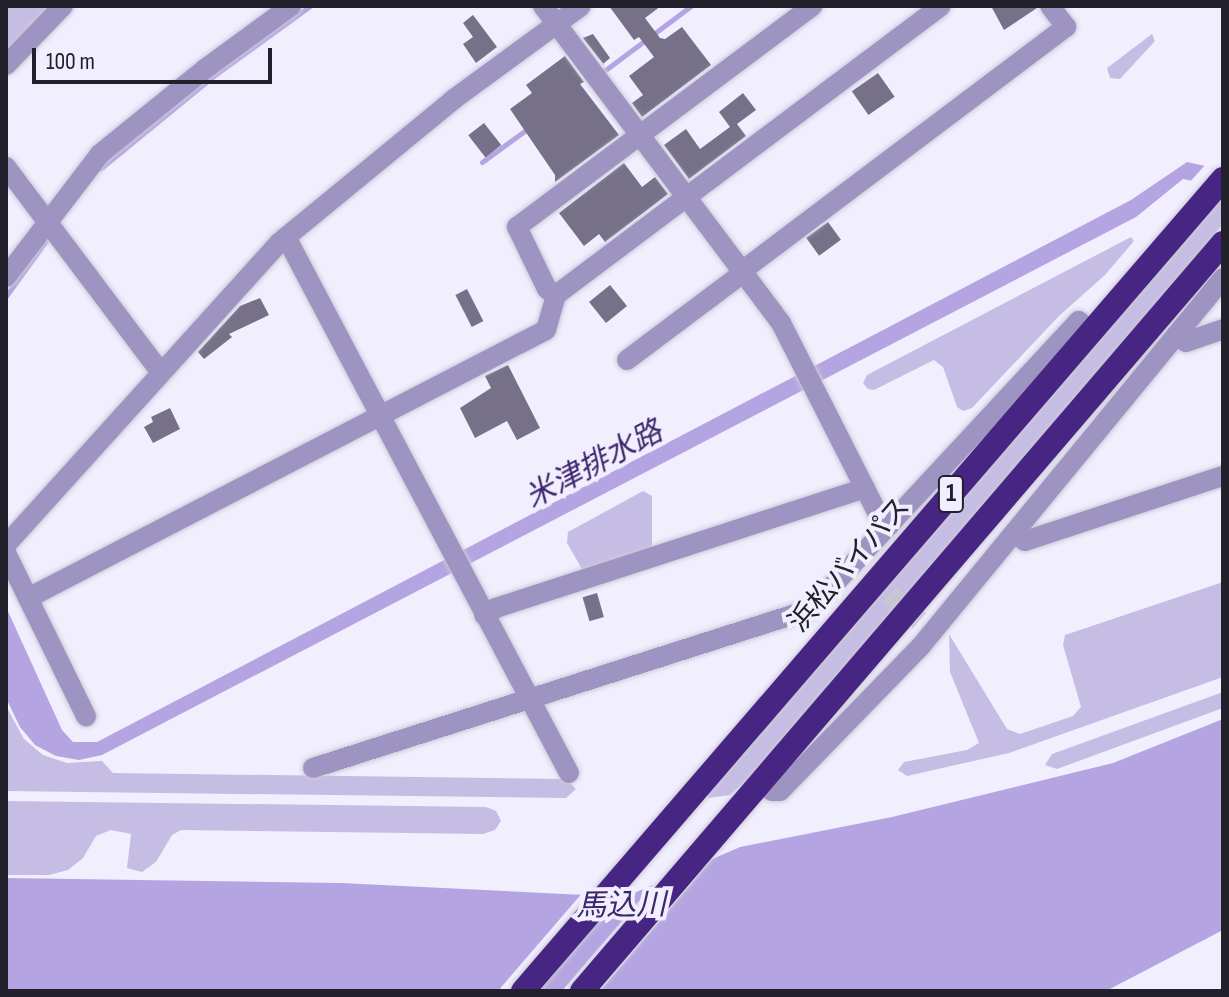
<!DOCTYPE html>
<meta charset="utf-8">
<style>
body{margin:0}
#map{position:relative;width:1229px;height:997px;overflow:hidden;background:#f1eefe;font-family:"Sofia Sans Condensed","Noto Sans JP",sans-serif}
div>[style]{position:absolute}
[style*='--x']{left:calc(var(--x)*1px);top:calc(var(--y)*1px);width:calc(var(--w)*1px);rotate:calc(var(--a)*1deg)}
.green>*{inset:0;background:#c6bde4}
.water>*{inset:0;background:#b4a5e2}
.pier>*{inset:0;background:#f1eefe}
.stream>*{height:5px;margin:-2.5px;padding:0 2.5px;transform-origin:2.5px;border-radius:2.5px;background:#b4a5e2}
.building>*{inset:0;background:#767189;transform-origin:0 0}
.minor-tunnel>*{height:20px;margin-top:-10px;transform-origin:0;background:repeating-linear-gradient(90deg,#c8c5d4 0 20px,transparent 0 30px)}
.roads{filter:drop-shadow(0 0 2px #ccc9d8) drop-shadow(0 0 2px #ccc9d8)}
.minor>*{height:20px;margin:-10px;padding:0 10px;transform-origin:10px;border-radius:10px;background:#9e94c1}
.highway>*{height:24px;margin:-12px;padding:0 12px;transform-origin:12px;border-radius:12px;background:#472582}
span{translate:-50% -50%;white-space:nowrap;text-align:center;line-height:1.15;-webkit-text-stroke:8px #f1eefe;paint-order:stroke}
.shield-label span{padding:2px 6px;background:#f1eefe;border:2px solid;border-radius:6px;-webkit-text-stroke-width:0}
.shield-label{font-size:26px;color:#22202a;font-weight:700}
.street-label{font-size:28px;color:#22202a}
.water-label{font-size:30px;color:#3e266c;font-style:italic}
.frame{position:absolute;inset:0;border:8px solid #22202a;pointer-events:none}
.scale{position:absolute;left:32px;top:48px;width:240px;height:36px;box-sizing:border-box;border:4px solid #22202a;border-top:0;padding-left:10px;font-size:24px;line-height:28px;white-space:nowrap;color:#22202a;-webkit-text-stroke:6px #f1eefe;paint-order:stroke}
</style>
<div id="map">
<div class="green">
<div style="clip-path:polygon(6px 6px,49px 6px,6px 50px)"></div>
<div style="clip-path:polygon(1152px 34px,1155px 41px,1120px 79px,1110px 78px,1107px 68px)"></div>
<div style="clip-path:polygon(1223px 195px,1223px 224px,1014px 472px,748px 779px,730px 795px,708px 798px,709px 791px)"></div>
<div style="clip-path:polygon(1131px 237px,1134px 241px,1105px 275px,1059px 316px,972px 408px,963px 411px,957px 407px,943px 367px,934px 360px,874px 390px,868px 389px,863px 383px,867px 375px)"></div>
<div style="clip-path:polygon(643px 491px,652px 496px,652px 547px,587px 572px,582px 569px,567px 543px,568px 532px)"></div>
<div style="clip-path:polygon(1223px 582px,1223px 677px,1009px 753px,907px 776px,898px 770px,904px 762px,967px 750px,979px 743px,950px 672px,949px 634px,1007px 729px,1020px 734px,1073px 716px,1081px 707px,1063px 645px,1065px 635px)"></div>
<div style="clip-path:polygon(1223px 692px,1223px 708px,1057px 769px,1045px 765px,1052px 754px)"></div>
<div style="clip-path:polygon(6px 706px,24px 739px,43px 755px,67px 763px,102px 761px,113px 773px,566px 779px,576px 789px,566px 798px,6px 791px)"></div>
<div style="clip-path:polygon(6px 801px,486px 807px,496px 811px,501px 821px,495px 830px,483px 834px,181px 830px,172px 835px,156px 862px,142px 872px,127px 868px,131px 834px,111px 830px,96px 836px,83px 858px,68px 870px,49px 875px,6px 875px)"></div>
</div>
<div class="water">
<div style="clip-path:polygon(1187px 162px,1223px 170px,1223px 187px,1183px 179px,1136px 217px,102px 755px,79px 760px,56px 756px,35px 745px,20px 727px,6px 698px,6px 607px,62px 730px,73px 742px,97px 742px,1131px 200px)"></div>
<div style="clip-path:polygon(1223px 719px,1223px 930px,1106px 991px,6px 991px,6px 878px,341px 883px,625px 897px,740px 847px,892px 817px,1113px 763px)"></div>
</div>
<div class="pier">
<div style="clip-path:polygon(1206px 164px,1223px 168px,1223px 190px,1189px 183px)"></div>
<div style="clip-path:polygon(719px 851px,600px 991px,562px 991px,659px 878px)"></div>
<div style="clip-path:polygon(584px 891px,620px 892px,536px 991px,498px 991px)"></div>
</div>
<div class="stream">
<div style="--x:600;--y:74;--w:114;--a:-36.8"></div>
<div style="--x:482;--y:162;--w:59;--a:-36.1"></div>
<div style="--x:101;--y:168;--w:144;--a:-39.3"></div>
<div style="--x:212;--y:77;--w:121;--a:-35.9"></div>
<div style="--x:6;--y:296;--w:67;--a:-54.2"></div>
</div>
<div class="building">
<div style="clip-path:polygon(609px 6px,661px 6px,645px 18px,660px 38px,665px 39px,682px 27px,711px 65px,642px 117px,632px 103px,643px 95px,629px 76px,654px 57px,639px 37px,634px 40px)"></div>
<div style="clip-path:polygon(991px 6px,1037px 6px,1037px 8px,1004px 30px)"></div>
<div style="clip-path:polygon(473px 15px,497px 47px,476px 63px,463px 44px,473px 37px,463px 23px)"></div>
<div style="clip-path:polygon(593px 34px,610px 58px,603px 64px,605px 66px,583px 38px)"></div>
<div style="clip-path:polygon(565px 56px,584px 82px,580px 84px,619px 135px,555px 182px,555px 175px,510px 109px,532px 93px,526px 85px)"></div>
<div style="left:878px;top:73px;width:29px;height:32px;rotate:55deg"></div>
<div style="clip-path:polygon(743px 93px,756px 110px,737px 124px,746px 136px,689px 179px,664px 145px,686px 129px,700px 149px,730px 127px,719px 112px)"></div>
<div style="left:484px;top:123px;width:28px;height:20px;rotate:52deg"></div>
<div style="clip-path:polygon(624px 163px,642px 187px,655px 177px,668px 194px,605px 242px,599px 234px,584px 246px,559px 213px)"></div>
<div style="left:828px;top:222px;width:22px;height:27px;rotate:54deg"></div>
<div style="left:610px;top:285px;width:27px;height:27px;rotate:51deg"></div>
<div style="left:467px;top:289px;width:36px;height:13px;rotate:63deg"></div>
<div style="clip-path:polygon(260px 298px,269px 315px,229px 334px,232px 337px,204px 359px,198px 352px,240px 306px)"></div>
<div style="clip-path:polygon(508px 365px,540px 428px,517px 440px,507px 421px,475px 438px,460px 408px,491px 388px,485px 376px)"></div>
<div style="clip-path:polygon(170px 408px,180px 429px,153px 443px,144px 427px,153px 422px,151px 417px)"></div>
<div style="left:597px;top:593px;width:25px;height:15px;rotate:74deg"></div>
</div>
<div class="minor-tunnel">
<div style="--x:866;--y:575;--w:70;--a:40.3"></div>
</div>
<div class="roads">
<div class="minor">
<div style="--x:543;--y:6;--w:396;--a:53.1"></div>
<div style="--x:781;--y:323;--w:214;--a:63.1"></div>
<div style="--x:878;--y:514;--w:16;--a:45"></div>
<div style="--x:6;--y:65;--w:82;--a:-46"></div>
<div style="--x:6;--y:167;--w:256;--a:53"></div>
<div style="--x:286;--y:237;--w:606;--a:62.17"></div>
<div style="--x:742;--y:271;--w:406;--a:-37"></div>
<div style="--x:1066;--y:27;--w:26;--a:-127"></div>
<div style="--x:6;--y:277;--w:155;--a:-52.6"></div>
<div style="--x:100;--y:154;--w:135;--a:-39"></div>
<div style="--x:205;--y:69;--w:107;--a:-36.2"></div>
<div style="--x:556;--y:295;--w:11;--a:-146"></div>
<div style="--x:547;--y:289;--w:69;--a:-115.8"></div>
<div style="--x:517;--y:227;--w:369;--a:-36.8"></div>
<div style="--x:1176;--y:335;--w:12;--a:35"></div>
<div style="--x:1186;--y:342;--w:39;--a:-19"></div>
<div style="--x:627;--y:360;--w:145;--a:-36.9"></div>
<div style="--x:1015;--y:532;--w:13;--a:42"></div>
<div style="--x:1025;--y:541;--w:208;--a:-18.2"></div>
<div style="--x:6;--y:545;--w:407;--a:-47.9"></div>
<div style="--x:279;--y:243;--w:227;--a:-39.4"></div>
<div style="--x:454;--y:99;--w:157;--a:-36.2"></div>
<div style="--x:6;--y:553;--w:182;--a:63.9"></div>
<div style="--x:28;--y:598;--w:583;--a:-27.36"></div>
<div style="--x:546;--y:330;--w:36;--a:-74"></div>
<div style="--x:556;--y:295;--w:481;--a:-36.9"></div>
<div style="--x:484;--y:615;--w:14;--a:-30"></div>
<div style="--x:496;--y:608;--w:388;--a:-18"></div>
<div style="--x:313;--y:768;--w:523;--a:-17.71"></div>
<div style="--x:811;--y:609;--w:393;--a:-47.1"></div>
<div style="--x:1079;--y:321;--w:16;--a:43"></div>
<div style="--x:761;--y:782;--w:14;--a:39"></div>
<div style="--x:772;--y:791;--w:8;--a:0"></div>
<div style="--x:780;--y:791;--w:202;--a:-45.8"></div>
<div style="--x:921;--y:646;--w:476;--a:-50.6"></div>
</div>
<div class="highway">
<div style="--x:523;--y:991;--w:1072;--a:-49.24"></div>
<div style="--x:582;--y:991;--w:985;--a:-49.41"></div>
</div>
</div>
<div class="shield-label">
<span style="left:951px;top:494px">1</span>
</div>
<div class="street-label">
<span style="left:850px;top:565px;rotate:-49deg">浜松バイパス</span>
</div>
<div class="water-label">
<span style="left:594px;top:465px;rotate:-28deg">米津排水路</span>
<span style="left:621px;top:906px;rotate:-1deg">馬込川</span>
</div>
<div class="frame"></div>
<div class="scale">100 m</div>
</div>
